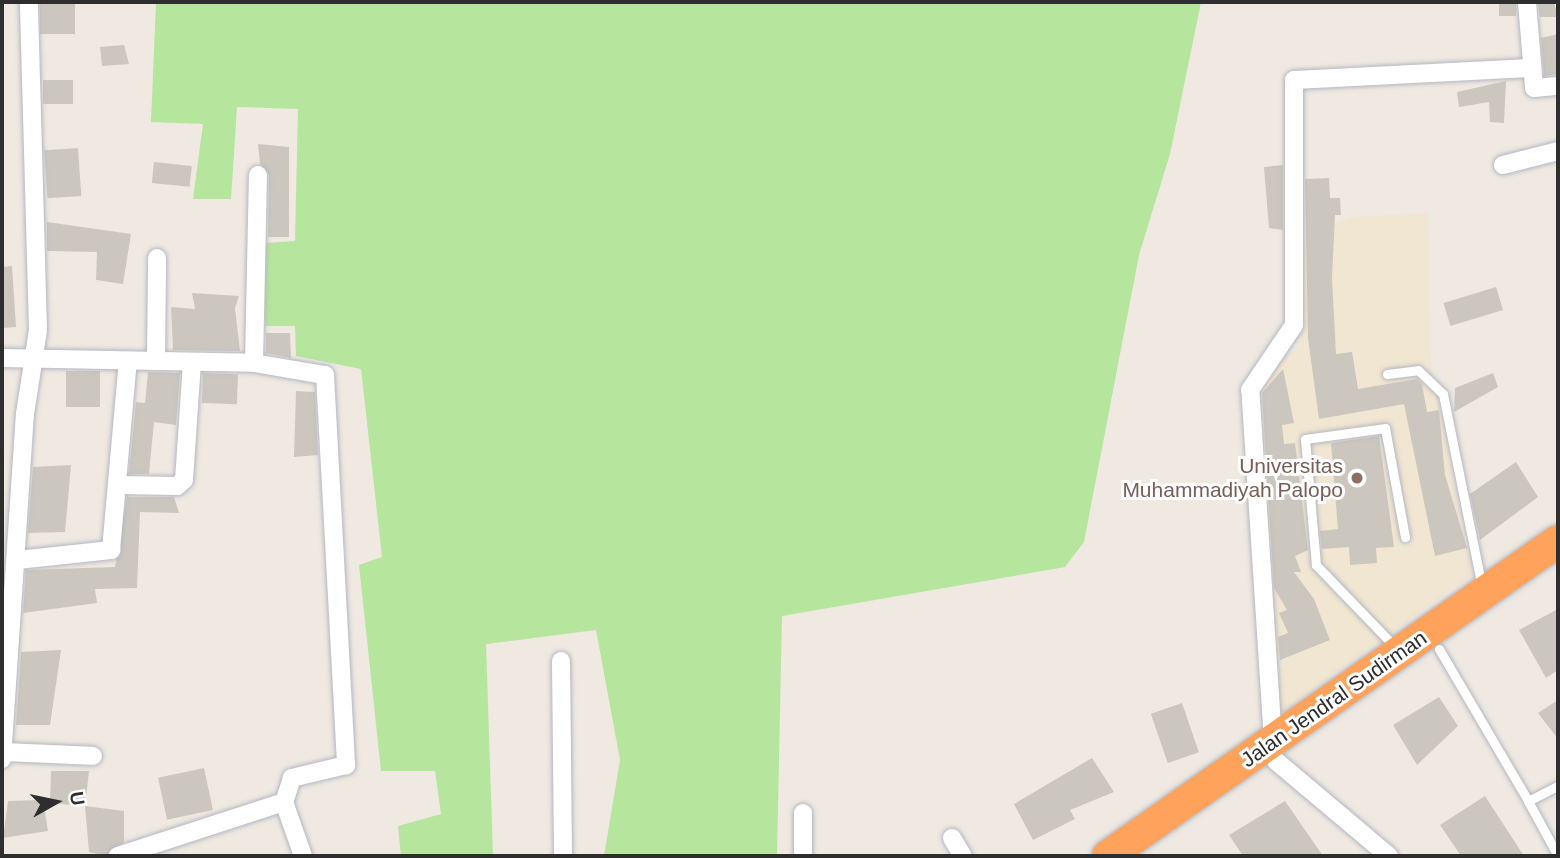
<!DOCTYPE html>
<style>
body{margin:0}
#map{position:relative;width:1560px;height:858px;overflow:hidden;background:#efe9e1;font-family:Helvetica,sans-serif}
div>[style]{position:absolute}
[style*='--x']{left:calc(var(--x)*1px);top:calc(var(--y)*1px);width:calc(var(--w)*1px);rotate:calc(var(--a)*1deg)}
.education>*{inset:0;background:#f0e6d1}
.green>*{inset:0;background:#b6e59e}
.building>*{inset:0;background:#cbc7bf;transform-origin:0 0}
.roads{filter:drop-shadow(0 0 2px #b4b7c1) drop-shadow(0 0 2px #b4b7c1)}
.lane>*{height:9px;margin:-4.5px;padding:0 4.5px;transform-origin:4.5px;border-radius:4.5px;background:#fff}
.street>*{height:18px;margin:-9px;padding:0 9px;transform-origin:9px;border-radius:9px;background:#fff}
.highway>*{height:32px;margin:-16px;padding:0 16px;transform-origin:16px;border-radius:16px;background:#ffa35c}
.dots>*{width:19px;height:19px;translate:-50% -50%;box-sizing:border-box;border:4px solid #fff;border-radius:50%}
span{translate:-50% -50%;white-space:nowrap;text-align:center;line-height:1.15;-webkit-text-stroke:6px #fff;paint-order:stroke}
.education-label{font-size:21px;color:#785e54}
.right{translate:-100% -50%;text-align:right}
.street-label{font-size:21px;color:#2e2e2e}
.frame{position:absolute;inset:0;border:4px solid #2e2e2e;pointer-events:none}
.north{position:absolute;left:21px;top:767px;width:70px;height:70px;-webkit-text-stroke:5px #fff;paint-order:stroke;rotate:81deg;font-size:19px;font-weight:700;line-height:28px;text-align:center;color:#2e2e2e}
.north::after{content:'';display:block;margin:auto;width:24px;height:32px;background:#2e2e2e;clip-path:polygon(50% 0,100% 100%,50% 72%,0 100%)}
</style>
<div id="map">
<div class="education">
<div style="clip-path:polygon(1428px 213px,1431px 363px,1472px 574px,1279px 714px,1254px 381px,1301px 346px,1299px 239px,1352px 217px)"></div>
</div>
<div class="green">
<div style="clip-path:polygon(156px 2px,1201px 2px,1170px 154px,1139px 255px,1084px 542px,1065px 567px,782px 616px,777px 856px,604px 856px,620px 760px,596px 630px,486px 644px,493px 856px,401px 856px,398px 826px,441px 814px,435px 771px,381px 771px,359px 565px,382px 557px,361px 369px,296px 356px,295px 326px,265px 326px,266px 243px,295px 241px,298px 109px,237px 107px,231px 199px,193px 199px,203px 124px,151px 122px)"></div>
</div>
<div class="building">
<div style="left:40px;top:2px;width:35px;height:32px"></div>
<div style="left:1499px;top:2px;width:17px;height:14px"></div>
<div style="clip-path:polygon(1538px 2px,1554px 2px,1558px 17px,1540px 17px)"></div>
<div style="clip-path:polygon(1558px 34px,1558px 74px,1544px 76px,1541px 38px)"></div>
<div style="clip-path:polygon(124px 45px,129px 64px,102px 66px,100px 47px)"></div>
<div style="left:43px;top:80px;width:30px;height:24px"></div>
<div style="clip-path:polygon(1506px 81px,1504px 123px,1490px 122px,1489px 102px,1459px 107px,1457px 92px)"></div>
<div style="clip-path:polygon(258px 144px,289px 147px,289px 237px,268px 237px,269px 175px,260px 164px)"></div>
<div style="left:78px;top:148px;width:48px;height:34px;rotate:86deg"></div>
<div style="left:154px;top:162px;width:38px;height:21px;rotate:6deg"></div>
<div style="clip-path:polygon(1283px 165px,1283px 230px,1269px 228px,1264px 167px)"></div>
<div style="clip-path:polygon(1329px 178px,1330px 198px,1340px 198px,1341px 215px,1335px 215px,1332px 278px,1336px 354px,1352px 352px,1358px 389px,1417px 379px,1422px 384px,1427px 412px,1439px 410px,1445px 475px,1467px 548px,1435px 556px,1404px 404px,1319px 419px,1308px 338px,1305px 179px)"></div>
<div style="clip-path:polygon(47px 222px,131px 234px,123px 284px,96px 280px,97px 252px,47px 251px)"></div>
<div style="clip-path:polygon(12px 266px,16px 327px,2px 328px,2px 267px)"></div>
<div style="left:1496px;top:287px;width:24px;height:55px;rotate:73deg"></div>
<div style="clip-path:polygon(192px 293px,239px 296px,235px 308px,240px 351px,173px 350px,171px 307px,195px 309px)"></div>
<div style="clip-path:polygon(266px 333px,290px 333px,291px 358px,266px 353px)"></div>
<div style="clip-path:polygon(1283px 369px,1294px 423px,1282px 425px,1284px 444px,1295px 443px,1308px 550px,1295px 556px,1301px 572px,1294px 572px,1314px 599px,1330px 640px,1280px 660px,1278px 637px,1288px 633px,1279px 613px,1287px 610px,1274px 588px,1262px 393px)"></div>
<div style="left:66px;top:371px;width:34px;height:36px"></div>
<div style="clip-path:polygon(148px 372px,180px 373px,176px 425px,154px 422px,149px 474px,129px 474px,136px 402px,145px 403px)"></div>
<div style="left:203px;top:373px;width:35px;height:30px;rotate:2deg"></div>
<div style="clip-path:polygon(1493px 373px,1498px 387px,1454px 412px,1455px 388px)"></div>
<div style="clip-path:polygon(296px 391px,315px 392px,318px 455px,294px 457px)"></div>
<div style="clip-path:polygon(1379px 436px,1394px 547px,1376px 548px,1377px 563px,1350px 565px,1349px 547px,1322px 549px,1320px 531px,1338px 529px,1331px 443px)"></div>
<div style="clip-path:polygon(1516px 462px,1538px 497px,1480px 540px,1470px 494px)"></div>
<div style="clip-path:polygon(71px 465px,65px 532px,28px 533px,33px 467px)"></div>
<div style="clip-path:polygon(127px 497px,174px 497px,179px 513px,140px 512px,137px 588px,95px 589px,97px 603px,23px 613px,26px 570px,115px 567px)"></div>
<div style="clip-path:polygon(1558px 609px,1558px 670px,1546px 678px,1519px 630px)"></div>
<div style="clip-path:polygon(61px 650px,50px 725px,16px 725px,21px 652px)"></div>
<div style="clip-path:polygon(1439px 697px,1458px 726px,1417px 765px,1393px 725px)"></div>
<div style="clip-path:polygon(1558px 700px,1558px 739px,1538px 713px)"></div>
<div style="left:1182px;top:703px;width:52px;height:33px;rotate:71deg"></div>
<div style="clip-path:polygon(1092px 758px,1114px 792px,1070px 810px,1075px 819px,1033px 840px,1014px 804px)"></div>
<div style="left:204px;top:768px;width:43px;height:47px;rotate:78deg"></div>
<div style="clip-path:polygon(51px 771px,89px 771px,85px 806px,50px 803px)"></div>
<div style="clip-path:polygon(1485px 796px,1524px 856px,1461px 856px,1440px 825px)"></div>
<div style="clip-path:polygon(43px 800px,48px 831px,3px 838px,8px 801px)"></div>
<div style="clip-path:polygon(1285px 801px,1323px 856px,1243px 856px,1229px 835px)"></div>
<div style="clip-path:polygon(85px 806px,124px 811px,124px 842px,107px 856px,89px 852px)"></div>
</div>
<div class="roads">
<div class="lane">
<div style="--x:1387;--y:374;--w:31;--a:-7"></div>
<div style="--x:1418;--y:370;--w:35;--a:44"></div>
<div style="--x:1443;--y:394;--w:198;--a:78.6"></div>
<div style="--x:1395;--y:647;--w:114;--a:-133.9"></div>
<div style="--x:1316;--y:565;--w:126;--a:-95"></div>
<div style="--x:1305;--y:439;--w:81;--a:-7.8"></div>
<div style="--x:1385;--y:428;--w:111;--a:79.6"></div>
<div style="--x:1439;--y:649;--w:176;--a:59.6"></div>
<div style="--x:1528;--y:801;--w:34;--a:-27"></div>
<div style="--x:1528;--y:801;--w:63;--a:61.4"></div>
</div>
<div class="street">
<div style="--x:1527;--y:2;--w:86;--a:85.3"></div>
<div style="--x:1534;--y:88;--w:24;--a:-5"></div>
<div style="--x:1503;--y:165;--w:57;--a:-14.3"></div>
<div style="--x:2;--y:358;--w:252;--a:1.1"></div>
<div style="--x:254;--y:363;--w:72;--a:9.6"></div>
<div style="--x:325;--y:375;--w:391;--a:86.9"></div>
<div style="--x:346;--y:765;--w:56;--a:166.5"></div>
<div style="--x:292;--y:778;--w:25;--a:108"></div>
<div style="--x:284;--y:802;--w:175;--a:162"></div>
<div style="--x:156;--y:361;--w:103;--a:-89.4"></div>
<div style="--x:254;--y:363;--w:188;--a:-88.8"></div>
<div style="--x:119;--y:485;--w:58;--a:1"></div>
<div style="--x:177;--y:486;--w:9;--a:-41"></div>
<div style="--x:184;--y:480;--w:118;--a:-86.1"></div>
<div style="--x:17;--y:560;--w:95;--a:-6.1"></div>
<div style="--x:111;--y:550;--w:190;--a:-84.9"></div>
<div style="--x:561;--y:661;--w:195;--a:89.4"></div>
<div style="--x:1273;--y:741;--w:352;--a:-93.7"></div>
<div style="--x:1250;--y:390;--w:78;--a:-55.9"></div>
<div style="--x:1294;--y:325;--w:245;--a:-90"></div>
<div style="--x:1294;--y:80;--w:237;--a:-2.9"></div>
<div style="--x:2;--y:752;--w:91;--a:2.5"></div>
<div style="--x:2;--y:759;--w:346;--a:-86.2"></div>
<div style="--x:25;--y:414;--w:85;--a:-81.2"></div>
<div style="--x:38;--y:330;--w:328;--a:-91.6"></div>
<div style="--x:1276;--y:761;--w:148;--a:40.1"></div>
<div style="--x:284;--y:802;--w:57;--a:70.6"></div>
<div style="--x:803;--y:813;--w:43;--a:90"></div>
<div style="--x:952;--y:838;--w:21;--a:59"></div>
</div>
<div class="highway">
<div style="--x:1108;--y:856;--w:549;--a:-34.99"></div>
</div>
</div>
<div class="dots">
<div style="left:1357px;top:478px;background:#8d6e63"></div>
</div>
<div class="education-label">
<span class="right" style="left:1343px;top:478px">Universitas<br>Muhammadiyah Palopo</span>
</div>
<div class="street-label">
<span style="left:1334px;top:699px;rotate:-35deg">Jalan Jendral Sudirman</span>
</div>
<div class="frame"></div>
<div class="north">U</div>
</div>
